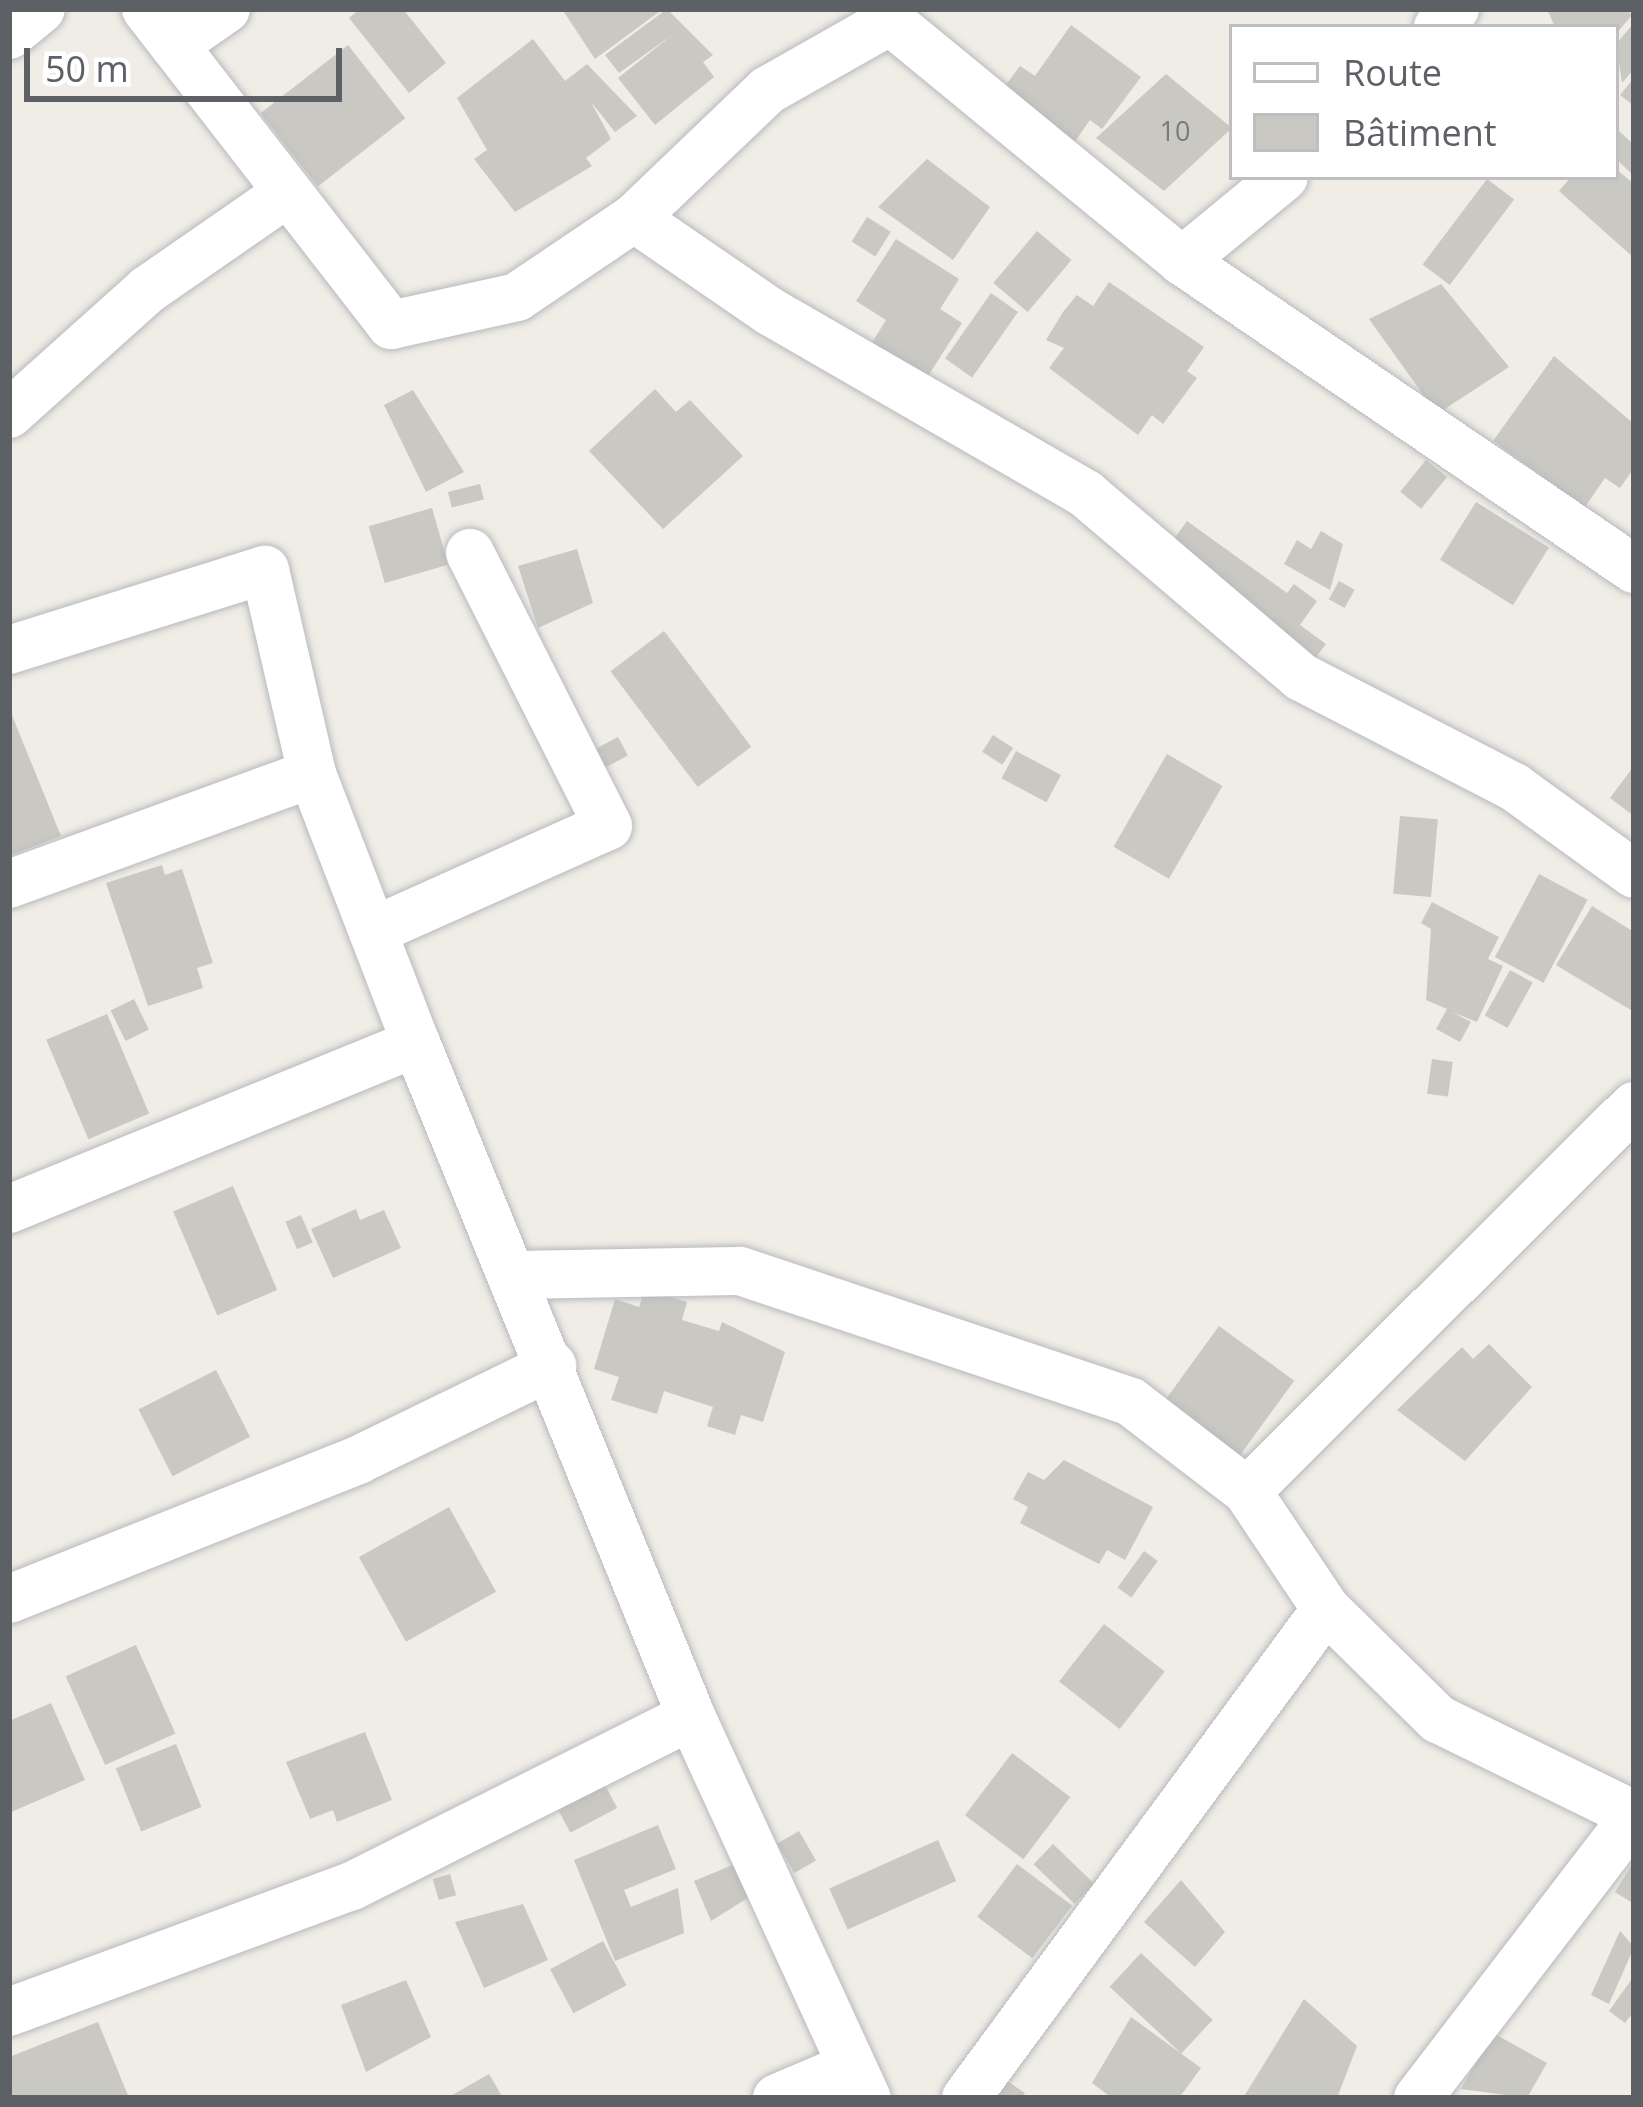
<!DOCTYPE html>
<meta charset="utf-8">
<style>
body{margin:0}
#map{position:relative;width:1643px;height:2107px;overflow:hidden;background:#efede5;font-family:"Open Sans",sans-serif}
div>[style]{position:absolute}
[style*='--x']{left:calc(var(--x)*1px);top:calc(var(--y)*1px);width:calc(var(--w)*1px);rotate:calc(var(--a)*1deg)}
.building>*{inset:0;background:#cac8c2;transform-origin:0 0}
.roads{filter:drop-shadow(0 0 3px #b8babf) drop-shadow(0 0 3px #b8babf)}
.minor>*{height:48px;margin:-24px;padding:0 24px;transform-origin:24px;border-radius:24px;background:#fff}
span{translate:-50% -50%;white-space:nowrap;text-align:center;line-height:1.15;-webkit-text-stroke:12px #fff;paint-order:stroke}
.number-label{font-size:27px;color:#787a7c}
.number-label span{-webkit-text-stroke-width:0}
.frame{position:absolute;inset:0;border:12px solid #5d6065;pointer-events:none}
.legend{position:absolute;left:1229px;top:24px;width:390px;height:156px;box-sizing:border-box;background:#fff;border:3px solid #bebfc1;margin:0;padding:15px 21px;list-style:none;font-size:36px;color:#5d6065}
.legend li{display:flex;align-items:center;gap:24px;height:60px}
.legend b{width:60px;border:3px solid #bebfc1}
.scale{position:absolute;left:24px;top:48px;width:318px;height:54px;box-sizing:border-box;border:6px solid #5d6065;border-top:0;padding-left:15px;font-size:36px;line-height:42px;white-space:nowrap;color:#5d6065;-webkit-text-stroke:9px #fff;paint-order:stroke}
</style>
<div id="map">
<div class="building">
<div style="clip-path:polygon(360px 9px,403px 9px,446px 63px,409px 93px,349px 18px)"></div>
<div style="clip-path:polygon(562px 9px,663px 9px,595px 59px)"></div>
<div style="clip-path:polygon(667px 9px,713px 55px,703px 62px,714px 77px,655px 125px,618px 78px,672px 35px,619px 73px,605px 55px)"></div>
<div style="clip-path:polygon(1547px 9px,1625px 9px,1632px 15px,1616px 34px,1555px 27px)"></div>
<div style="clip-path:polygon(1634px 23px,1634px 69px,1622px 83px,1616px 44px)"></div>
<div style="clip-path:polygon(1071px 25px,1141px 77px,1102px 129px,1090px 120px,1069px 150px,984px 114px,1020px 66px,1035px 76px)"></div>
<div style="clip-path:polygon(533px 39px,565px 81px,587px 64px,637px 116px,615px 132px,591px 102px,611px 139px,586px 158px,592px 166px,515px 212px,474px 159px,487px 150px,457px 98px)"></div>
<div style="left:348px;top:45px;width:93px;height:111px;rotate:52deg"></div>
<div style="clip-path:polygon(1166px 74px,1232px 128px,1164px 191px,1096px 138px)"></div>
<div style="clip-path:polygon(1634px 78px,1634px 106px,1620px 95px)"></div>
<div style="clip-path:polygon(1616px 128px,1634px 145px,1634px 176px,1616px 159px)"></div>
<div style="clip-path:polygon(927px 159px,990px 207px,953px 260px,878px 207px)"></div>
<div style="clip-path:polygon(1616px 169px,1634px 184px,1634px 258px,1559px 191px,1571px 177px)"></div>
<div style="left:1487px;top:179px;width:34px;height:107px;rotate:37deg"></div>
<div style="left:867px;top:217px;width:28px;height:29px;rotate:32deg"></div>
<div style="left:1037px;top:231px;width:45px;height:68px;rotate:40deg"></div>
<div style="clip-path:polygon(896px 239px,959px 279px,940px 309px,962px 323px,923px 384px,868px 349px,886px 320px,856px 301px)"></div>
<div style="clip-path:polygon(1109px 282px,1204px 347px,1187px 371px,1197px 378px,1163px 424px,1152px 415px,1138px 435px,1049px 368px,1064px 348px,1046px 340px,1063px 312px,1077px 295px,1093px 306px)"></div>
<div style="clip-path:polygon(1441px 284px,1509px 367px,1437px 414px,1369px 319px)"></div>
<div style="left:991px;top:293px;width:33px;height:80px;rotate:35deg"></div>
<div style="clip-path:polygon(1554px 356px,1634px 424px,1634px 468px,1620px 488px,1605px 478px,1585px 507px,1493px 441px)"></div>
<div style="clip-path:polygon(655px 389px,676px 412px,690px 400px,743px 456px,663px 529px,589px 451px)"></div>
<div style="clip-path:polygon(413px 390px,464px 472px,426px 492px,384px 405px)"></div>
<div style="left:1426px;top:460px;width:27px;height:41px;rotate:39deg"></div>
<div style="left:480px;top:484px;width:16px;height:33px;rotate:76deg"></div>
<div style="left:1476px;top:502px;width:86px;height:68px;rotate:32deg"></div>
<div style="left:432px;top:508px;width:59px;height:66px;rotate:74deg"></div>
<div style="clip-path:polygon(1187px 521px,1287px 593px,1294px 584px,1317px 601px,1300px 625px,1326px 644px,1307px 669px,1158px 561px)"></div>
<div style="clip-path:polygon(1321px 531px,1343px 544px,1330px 590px,1284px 564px,1297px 540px,1311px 549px)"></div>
<div style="clip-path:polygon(577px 549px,593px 603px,538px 628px,518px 566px)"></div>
<div style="left:1339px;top:581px;width:18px;height:21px;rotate:29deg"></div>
<div style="left:664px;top:631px;width:145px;height:67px;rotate:53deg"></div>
<div style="clip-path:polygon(9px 708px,61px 836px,9px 856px)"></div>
<div style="left:993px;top:735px;width:24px;height:20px;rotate:33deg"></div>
<div style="left:618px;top:737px;width:21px;height:32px;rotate:62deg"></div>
<div style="left:1016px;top:751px;width:51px;height:31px;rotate:28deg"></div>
<div style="left:1167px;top:754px;width:64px;height:107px;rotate:30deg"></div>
<div style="clip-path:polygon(1634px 766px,1634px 816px,1610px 798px)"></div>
<div style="left:1400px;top:816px;width:38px;height:78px;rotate:5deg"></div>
<div style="clip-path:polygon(162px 865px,165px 875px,182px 869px,213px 963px,197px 968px,203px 988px,148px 1006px,106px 883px)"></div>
<div style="left:1539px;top:874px;width:55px;height:94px;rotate:28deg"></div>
<div style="clip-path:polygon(1432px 902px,1499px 937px,1488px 959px,1503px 966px,1477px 1022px,1452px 1012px,1471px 1022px,1460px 1042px,1436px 1029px,1447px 1009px,1426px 1000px,1431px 929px,1421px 923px)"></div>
<div style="clip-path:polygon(1592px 906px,1634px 932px,1634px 1012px,1556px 965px)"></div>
<div style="left:1510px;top:970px;width:26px;height:52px;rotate:29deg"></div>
<div style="left:134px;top:999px;width:34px;height:26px;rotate:64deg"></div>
<div style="left:107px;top:1014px;width:108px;height:66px;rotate:67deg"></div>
<div style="left:1432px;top:1059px;width:21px;height:35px;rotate:8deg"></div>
<div style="left:233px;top:1186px;width:113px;height:65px;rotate:67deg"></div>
<div style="clip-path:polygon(356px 1209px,360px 1220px,384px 1210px,401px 1248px,333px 1278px,311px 1229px)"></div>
<div style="left:301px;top:1215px;width:30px;height:17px;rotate:67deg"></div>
<div style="clip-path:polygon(645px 1289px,687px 1302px,682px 1320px,719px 1331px,722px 1322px,785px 1352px,763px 1422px,741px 1415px,735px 1435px,707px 1426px,713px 1407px,664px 1391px,657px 1414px,611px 1400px,619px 1377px,594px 1369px,615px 1299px,639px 1307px)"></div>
<div style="left:1219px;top:1326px;width:93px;height:92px;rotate:36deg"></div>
<div style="clip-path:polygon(1489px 1344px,1532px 1387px,1465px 1461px,1397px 1410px,1462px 1347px,1473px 1359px)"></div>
<div style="left:216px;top:1370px;width:75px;height:87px;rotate:63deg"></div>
<div style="clip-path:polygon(1064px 1460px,1153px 1507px,1125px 1560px,1107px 1550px,1099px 1564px,1020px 1523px,1028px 1507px,1013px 1499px,1028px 1472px,1044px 1480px)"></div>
<div style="left:449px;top:1507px;width:97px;height:103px;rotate:61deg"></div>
<div style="left:1144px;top:1551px;width:17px;height:45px;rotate:36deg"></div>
<div style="left:1104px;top:1624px;width:77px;height:73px;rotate:38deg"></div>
<div style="left:136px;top:1645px;width:97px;height:77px;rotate:66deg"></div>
<div style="clip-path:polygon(51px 1703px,85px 1780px,9px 1813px,9px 1721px)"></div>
<div style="clip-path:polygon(365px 1732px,392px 1800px,337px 1822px,333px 1810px,310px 1819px,286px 1762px)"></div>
<div style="left:176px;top:1744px;width:68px;height:65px;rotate:68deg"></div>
<div style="left:1012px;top:1753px;width:73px;height:78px;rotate:37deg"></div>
<div style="left:605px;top:1785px;width:26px;height:53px;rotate:62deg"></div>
<div style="clip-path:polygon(658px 1825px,676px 1869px,624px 1890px,631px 1907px,678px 1888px,684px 1933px,615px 1961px,574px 1860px)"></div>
<div style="left:799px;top:1831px;width:34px;height:25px;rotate:60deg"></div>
<div style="left:938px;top:1840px;width:45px;height:119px;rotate:66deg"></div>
<div style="left:1053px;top:1844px;width:57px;height:28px;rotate:44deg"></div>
<div style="clip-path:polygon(1634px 1861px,1634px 1904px,1615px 1892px)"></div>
<div style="clip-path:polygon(740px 1862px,754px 1894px,711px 1921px,694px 1881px)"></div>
<div style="left:1017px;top:1864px;width:69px;height:66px;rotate:37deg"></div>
<div style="left:450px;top:1874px;width:22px;height:18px;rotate:74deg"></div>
<div style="clip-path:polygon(1181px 1880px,1225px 1932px,1195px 1967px,1144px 1922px)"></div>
<div style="clip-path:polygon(523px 1904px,548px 1960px,484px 1988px,455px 1922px)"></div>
<div style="clip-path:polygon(1620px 1931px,1634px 1947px,1609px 2004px,1591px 1995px)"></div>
<div style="left:603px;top:1941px;width:50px;height:60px;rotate:62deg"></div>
<div style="left:1141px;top:1953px;width:98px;height:46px;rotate:43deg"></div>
<div style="clip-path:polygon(1634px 1976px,1634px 2011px,1625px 2023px,1609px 2011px)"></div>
<div style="clip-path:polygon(406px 1980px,431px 2037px,366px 2072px,341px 2005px)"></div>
<div style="clip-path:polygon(1304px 1999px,1357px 2046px,1337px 2098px,1243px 2098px)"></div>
<div style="clip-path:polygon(1131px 2017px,1201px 2068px,1179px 2098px,1112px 2098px,1092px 2083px)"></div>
<div style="clip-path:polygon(98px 2022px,129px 2098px,9px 2098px,9px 2057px)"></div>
<div style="clip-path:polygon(1493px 2033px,1547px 2063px,1527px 2098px,1461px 2089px)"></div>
<div style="clip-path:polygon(489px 2074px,503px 2098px,447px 2098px)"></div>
<div style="clip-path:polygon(1007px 2081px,1025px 2093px,1022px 2098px,996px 2098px)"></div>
</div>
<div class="roads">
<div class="minor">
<div style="--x:146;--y:9;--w:400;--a:52.2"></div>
<div style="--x:391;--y:325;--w:129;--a:-12.5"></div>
<div style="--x:517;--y:297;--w:141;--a:-34"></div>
<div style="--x:634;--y:218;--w:185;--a:-43.7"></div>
<div style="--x:768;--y:90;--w:140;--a:-29.5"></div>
<div style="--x:890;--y:21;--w:378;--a:39.4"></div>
<div style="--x:1182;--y:261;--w:547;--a:34.27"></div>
<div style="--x:1438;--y:27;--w:25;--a:-47"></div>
<div style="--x:9;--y:35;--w:41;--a:-39.1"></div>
<div style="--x:174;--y:45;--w:63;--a:-34.7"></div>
<div style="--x:634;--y:218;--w:166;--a:34.5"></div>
<div style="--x:771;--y:312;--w:364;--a:30"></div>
<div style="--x:1086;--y:494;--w:282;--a:40.4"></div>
<div style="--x:1301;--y:677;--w:240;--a:27.3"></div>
<div style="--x:1514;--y:787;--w:148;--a:35.9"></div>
<div style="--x:1182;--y:261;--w:132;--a:-39.5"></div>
<div style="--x:9;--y:414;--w:186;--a:-41.9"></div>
<div style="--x:147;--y:290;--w:170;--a:-34.7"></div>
<div style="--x:9;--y:650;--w:268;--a:-17.4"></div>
<div style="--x:265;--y:570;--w:209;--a:77"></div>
<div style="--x:312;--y:774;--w:288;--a:68.9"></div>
<div style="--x:416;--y:1043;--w:440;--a:157.8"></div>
<div style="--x:9;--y:884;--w:322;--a:-20"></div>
<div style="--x:373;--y:931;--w:257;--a:-24.1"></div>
<div style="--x:608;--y:826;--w:306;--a:-116.8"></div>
<div style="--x:416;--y:1043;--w:727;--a:67.77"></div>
<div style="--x:691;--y:1716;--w:421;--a:65.3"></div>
<div style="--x:513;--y:1275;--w:227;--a:-1"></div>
<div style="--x:740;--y:1271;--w:412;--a:18.5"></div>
<div style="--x:1131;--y:1402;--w:146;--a:37.5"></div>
<div style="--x:1247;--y:1491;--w:142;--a:56.2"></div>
<div style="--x:1326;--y:1609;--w:157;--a:44.5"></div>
<div style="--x:1438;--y:1719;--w:218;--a:26.1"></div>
<div style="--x:1247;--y:1491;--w:546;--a:-44.85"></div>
<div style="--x:9;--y:1599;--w:376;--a:-21.7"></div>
<div style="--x:358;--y:1460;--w:216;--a:-25.9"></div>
<div style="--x:9;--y:2012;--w:365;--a:-20.2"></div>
<div style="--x:352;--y:1886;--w:379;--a:-26.6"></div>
<div style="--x:777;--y:2098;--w:79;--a:-23"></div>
<div style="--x:966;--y:2098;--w:607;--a:-53.64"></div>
<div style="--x:1418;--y:2098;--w:355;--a:-52.5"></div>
</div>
</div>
<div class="number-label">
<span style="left:1175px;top:131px">10</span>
</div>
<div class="frame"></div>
<ul class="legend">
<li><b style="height:15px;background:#fff"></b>Route</li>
<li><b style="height:33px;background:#cac8c2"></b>Bâtiment</li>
</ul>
<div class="scale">50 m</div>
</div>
